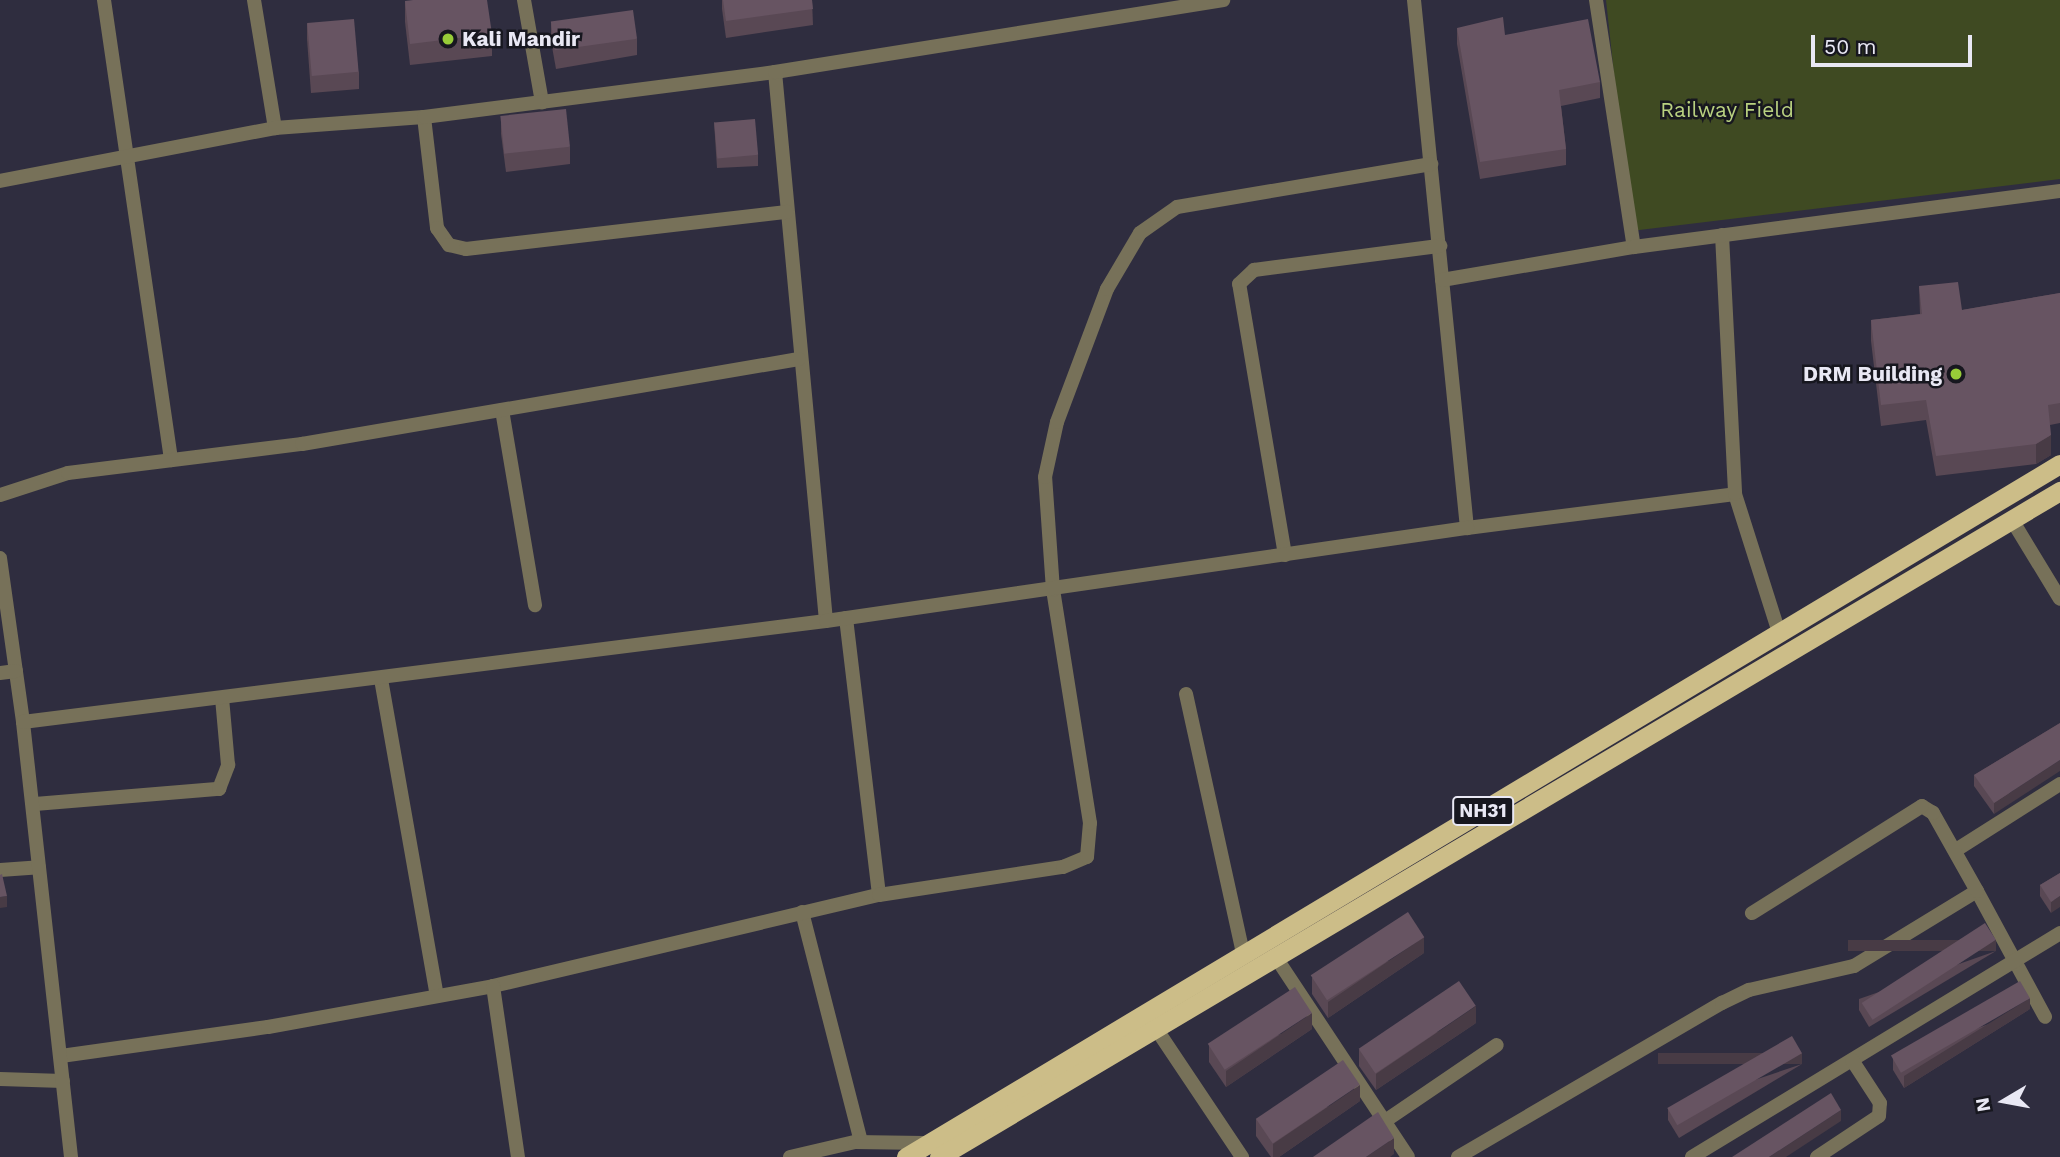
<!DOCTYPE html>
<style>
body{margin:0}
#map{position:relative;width:2060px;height:1157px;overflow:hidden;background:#2f2d3f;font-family:"Work Sans",sans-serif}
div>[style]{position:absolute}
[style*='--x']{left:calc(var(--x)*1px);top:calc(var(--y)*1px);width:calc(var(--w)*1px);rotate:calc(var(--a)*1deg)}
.green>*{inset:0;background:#3f4a22}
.minor>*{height:14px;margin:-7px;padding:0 7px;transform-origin:7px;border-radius:7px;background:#777159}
.trunk>*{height:19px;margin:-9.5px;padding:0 9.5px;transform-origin:9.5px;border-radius:9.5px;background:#ccbd88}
.wall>*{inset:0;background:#594854}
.shaded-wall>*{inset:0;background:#483b45;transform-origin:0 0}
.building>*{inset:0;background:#675462;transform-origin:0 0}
.dots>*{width:19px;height:19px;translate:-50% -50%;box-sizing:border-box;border:4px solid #17171f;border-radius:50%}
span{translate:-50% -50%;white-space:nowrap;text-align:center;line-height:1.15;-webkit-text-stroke:5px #17171f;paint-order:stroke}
.shield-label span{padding:2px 5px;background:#17171f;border:2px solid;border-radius:5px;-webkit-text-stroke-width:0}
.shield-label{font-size:19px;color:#e9e8f4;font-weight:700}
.poi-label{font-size:21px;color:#e9e8f4;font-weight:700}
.left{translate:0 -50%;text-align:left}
.right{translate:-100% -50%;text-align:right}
.park-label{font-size:21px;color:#b9d180}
.north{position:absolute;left:1969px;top:1066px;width:70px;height:70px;-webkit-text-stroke:5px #17171f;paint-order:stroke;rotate:260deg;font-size:19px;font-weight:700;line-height:28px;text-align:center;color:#e9e8f4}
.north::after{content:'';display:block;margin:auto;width:24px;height:32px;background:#e9e8f4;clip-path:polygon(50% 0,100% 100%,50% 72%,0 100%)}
.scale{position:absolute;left:1811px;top:35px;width:161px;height:32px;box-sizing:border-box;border:4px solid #e9e8f4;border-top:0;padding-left:9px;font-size:21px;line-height:24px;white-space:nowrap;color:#e9e8f4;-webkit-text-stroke:5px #17171f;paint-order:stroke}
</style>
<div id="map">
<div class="green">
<div style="clip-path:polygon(1606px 0,2060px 0,2060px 179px,1631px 231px)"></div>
</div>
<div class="minor">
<div style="--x:104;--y:0;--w:465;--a:81.7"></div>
<div style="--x:254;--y:0;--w:130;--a:80.7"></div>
<div style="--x:524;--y:0;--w:104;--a:80"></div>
<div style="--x:1414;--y:0;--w:531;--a:84.27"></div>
<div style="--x:1467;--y:528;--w:270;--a:-7.2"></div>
<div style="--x:1735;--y:494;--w:146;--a:72.4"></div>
<div style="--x:1596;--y:0;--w:250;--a:81.3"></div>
<div style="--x:775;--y:72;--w:551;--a:84.69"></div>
<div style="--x:424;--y:117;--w:112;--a:83.3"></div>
<div style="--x:437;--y:228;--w:21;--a:55"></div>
<div style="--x:449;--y:245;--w:17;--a:13"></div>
<div style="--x:466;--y:249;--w:323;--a:-6.6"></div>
<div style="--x:0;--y:181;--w:280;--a:-10.9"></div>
<div style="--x:275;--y:128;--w:149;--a:-4.2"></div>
<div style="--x:424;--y:117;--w:354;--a:-7.3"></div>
<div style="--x:775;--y:72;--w:454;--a:-9.1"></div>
<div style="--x:1722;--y:235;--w:259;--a:87.1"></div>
<div style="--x:1442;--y:280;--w:195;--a:-9.8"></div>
<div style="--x:1634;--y:247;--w:430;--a:-7.5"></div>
<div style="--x:502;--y:410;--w:198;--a:80.4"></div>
<div style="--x:0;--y:495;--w:71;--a:-17.9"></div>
<div style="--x:68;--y:473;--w:236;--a:-7.1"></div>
<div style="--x:302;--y:444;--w:504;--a:-9.71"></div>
<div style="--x:2012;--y:520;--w:92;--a:58.7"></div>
<div style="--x:1285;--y:555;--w:275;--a:-99.6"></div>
<div style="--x:1239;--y:284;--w:21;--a:-43"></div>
<div style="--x:1254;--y:270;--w:188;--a:-7.4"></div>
<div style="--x:0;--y:558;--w:166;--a:82"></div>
<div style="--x:846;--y:618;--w:279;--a:83.2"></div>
<div style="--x:0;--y:673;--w:16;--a:-7"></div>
<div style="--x:381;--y:679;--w:322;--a:80"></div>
<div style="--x:1186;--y:694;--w:265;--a:77.6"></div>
<div style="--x:35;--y:804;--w:185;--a:-4.7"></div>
<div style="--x:219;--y:789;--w:26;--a:-69"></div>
<div style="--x:228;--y:765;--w:67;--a:-95.1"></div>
<div style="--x:1956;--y:850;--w:123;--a:-32.4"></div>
<div style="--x:0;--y:870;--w:39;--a:-4"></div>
<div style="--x:1977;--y:891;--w:143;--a:61.6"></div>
<div style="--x:802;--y:912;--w:237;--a:75.6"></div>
<div style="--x:1277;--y:959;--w:237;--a:56.5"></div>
<div style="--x:493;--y:986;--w:397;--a:-13.3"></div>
<div style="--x:879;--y:895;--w:186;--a:-8.7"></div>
<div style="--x:1063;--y:867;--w:26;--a:-23"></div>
<div style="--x:1087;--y:857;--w:34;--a:-85"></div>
<div style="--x:1090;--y:823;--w:236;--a:-99"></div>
<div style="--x:1053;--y:590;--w:113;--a:-94"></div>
<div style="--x:1045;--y:477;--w:56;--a:-77.7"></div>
<div style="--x:1057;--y:422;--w:142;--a:-69.4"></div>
<div style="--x:1107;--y:289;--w:65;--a:-59.5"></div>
<div style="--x:1140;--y:233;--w:45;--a:-35.1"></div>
<div style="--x:1177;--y:207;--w:258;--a:-9.6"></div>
<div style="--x:1157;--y:1030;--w:153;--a:56.2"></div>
<div style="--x:61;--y:1056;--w:209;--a:-8"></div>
<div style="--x:268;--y:1027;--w:229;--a:-10.3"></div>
<div style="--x:493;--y:986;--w:173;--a:81.7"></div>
<div style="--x:0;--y:1079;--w:63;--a:1.8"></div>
<div style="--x:1385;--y:1121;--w:135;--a:-34.2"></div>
<div style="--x:71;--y:1157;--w:438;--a:-96.3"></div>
<div style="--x:23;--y:722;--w:809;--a:-7.17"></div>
<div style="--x:826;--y:621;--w:648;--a:-8.26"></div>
<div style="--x:790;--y:1157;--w:67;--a:-13"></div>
<div style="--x:855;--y:1142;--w:69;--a:0.8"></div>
<div style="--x:1458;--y:1157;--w:306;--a:-30.3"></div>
<div style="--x:1722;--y:1003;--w:30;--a:-26"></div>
<div style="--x:1749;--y:990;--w:108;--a:-12.9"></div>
<div style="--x:1854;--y:966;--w:144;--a:-31.4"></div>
<div style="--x:1977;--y:891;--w:90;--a:-119.4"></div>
<div style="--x:1933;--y:813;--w:13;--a:-148"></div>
<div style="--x:1922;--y:806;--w:201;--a:147.8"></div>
<div style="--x:1692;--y:1157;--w:431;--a:-31.3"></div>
<div style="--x:1817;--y:1157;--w:74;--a:-33.5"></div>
<div style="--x:1879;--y:1116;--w:13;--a:-86"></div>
<div style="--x:1880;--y:1103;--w:51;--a:-123.1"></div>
</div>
<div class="trunk">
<div style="--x:906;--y:1157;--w:1346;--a:-30.99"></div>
<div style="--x:939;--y:1157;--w:1304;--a:-30.72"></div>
</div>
<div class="wall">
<div style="clip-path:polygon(722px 0,812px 0,813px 25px,726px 38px,722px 9px)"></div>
<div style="clip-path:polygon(405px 1px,492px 34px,492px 56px,410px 65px,405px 22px)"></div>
<div style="clip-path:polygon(307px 23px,359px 72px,359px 89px,311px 93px,307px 39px)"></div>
<div style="clip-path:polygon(551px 24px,637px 39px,637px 55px,556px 69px,551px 41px)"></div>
<div style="clip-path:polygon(1457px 28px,1505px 35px,1600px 82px,1600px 98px,1561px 106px,1566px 149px,1566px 165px,1480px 179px,1457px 44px)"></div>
<div style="clip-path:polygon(501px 118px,570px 147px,570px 164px,506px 172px,501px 134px)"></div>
<div style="clip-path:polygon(714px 122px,758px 155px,758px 166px,717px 168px)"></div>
<div style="clip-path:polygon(1919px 286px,1962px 310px,2060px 293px,2060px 423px,2050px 425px,2051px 455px,2036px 464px,1936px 476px,1926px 420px,1881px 426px,1871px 341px,1871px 320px,1920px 314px)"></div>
<div style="clip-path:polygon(2060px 723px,1994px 814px,1974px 786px,1974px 775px)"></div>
<div style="clip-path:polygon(2060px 873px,2051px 913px,2040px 896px,2040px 885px)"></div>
<div style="clip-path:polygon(1996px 951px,1869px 1027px,1859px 1010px,1859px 999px)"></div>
<div style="clip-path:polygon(1424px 953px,1328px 1018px,1312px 994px,1312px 978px)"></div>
<div style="clip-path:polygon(2030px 1009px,1904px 1088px,1893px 1070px,1893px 1059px)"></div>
<div style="clip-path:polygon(1476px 1023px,1376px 1090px,1359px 1066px,1359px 1050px)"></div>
<div style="clip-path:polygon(1312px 1029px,1226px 1087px,1209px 1062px,1209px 1046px)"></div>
<div style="clip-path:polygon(1802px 1064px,1679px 1138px,1668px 1120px,1668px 1109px)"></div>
<div style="clip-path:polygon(1360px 1101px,1279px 1157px,1271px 1157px,1256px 1136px,1256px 1119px)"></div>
</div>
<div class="shaded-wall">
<div style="clip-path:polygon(2051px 435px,2051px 455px,2036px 464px,2036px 444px)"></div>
<div style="clip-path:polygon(2060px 760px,2060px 771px,1994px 814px,1994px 803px)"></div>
<div style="clip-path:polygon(7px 896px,7px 907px,0 908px,0 897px)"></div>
<div style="clip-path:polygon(2060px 896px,2060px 907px,2051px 913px,2051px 902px)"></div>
<div style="clip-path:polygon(1424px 937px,1424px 953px,1328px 1018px,1328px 1002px)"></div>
<div style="left:1996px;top:940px;width:11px;height:148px;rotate:90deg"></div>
<div style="clip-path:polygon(2030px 998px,2030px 1009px,1904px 1088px,1904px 1076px)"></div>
<div style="clip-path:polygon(1476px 1006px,1476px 1023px,1376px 1090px,1376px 1074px)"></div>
<div style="clip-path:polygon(1312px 1013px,1312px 1029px,1226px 1087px,1226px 1071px)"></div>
<div style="left:1802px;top:1053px;width:11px;height:144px;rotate:90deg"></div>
<div style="clip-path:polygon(1360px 1085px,1360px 1101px,1279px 1157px,1273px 1157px,1273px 1144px)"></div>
<div style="clip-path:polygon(1841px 1110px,1841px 1121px,1786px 1157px,1769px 1157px)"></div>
<div style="clip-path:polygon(1394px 1138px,1394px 1154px,1390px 1157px,1366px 1157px)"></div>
</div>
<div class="building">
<div style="clip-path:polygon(413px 0,487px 0,492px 34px,410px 44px,405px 1px)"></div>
<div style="clip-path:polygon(723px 0,812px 0,813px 9px,726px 21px)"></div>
<div style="left:633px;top:10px;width:29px;height:83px;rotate:82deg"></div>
<div style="clip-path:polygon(1503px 17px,1505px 35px,1588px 19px,1600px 82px,1559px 90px,1566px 149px,1480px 162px,1457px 28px)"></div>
<div style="left:354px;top:19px;width:53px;height:47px;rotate:85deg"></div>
<div style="left:566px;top:109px;width:38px;height:66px;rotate:84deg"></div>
<div style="left:755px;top:119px;width:36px;height:41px;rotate:85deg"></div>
<div style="clip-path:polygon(1958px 282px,1962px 310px,2060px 293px,2060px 403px,2048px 405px,2051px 435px,2036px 444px,1936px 456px,1926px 400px,1881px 405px,1871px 320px,1922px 314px,1919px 286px)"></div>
<div style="clip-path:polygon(2060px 723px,2060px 760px,1994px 803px,1974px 775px)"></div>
<div style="clip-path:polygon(2060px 873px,2060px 896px,2051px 902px,2040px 885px)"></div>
<div style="clip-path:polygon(2px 874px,7px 896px,0 897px,0 875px)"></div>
<div style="left:1408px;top:912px;width:30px;height:116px;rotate:57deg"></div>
<div style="left:1985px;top:923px;width:20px;height:147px;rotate:57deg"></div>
<div style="left:1459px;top:981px;width:30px;height:121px;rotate:56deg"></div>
<div style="left:2020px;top:981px;width:20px;height:149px;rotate:60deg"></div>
<div style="left:1295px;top:987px;width:31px;height:104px;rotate:57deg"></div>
<div style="left:1792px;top:1036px;width:20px;height:144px;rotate:60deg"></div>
<div style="left:1343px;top:1060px;width:30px;height:105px;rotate:56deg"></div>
<div style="clip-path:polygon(1831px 1093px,1841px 1110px,1769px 1157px,1732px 1157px)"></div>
<div style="clip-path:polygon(1378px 1112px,1394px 1138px,1366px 1157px,1313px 1157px)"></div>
</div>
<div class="dots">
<div style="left:448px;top:39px;background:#97cc38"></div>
<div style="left:1956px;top:374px;background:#97cc38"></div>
</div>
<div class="shield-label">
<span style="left:1483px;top:811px">NH31</span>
</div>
<div class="poi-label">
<span class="left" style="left:462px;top:39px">Kali Mandir</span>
<span class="right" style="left:1942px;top:374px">DRM Building</span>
</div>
<div class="park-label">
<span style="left:1727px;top:110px">Railway Field</span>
</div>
<div class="north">N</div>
<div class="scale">50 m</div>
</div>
